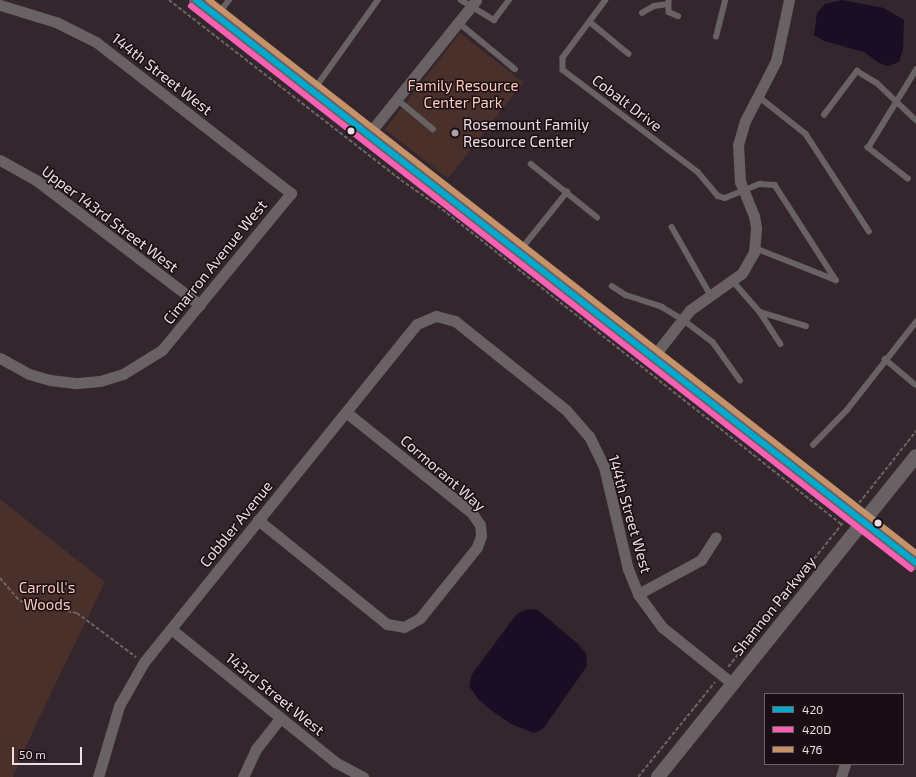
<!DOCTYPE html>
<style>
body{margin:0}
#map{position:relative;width:916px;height:777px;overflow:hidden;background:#33262d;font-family:"Exo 2",sans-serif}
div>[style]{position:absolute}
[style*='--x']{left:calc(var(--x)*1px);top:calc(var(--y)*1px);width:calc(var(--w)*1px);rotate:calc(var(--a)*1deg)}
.green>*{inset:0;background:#49302a;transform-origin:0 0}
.water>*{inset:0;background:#1a0e25}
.path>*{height:1.5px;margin-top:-0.75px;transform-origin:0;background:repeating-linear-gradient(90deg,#6c6367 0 4px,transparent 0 6px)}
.service>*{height:5.5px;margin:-2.75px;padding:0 2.75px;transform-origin:2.75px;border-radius:2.75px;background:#696264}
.minor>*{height:11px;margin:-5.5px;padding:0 5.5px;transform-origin:5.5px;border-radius:5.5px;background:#696264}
.tertiary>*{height:14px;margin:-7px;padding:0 7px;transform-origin:7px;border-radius:7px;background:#696264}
.bus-1>*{height:6px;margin:-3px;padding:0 3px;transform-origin:3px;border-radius:3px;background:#00a9ce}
.bus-2>*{height:6px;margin:-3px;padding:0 3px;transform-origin:3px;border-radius:3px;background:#f860b3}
.bus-3>*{height:6px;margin:-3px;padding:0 3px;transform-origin:3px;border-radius:3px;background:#c7916a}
.dots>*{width:11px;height:11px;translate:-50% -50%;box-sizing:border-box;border:2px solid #190e13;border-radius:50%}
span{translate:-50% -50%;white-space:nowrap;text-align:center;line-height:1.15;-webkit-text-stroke:3px #190e13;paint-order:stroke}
.street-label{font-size:15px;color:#eedde4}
.park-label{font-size:15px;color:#ffcbbd}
.poi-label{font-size:15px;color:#eedde4}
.left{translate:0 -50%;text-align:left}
.legend{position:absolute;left:764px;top:693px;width:140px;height:72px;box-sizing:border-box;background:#190e13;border:1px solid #6e6167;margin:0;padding:5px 7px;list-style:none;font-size:12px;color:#eedde4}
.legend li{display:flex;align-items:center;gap:8px;height:20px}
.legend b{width:20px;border:1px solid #6e6167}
.scale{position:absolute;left:12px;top:747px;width:70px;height:18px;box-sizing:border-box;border:2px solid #eedde4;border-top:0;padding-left:5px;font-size:12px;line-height:14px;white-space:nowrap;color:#eedde4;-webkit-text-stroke:3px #190e13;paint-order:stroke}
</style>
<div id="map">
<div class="green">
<div style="left:460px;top:33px;width:80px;height:122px;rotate:38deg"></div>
<div style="clip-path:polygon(0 499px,105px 582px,36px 724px,13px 777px,0 777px)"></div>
</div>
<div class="water">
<div style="clip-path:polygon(842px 0,884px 8px,904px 20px,903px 50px,899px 62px,888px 66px,879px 63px,864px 52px,824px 41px,814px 35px,817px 13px,825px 4px)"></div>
<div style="clip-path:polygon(531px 609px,538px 610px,579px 645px,586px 654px,587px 666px,543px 729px,534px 733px,511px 724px,492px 711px,478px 699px,469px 686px,472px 674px,516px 615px,522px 611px)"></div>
</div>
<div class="path">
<div style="--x:169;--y:0;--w:294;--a:37.8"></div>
<div style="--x:401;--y:180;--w:39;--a:35"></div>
<div style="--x:433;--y:202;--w:520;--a:38.28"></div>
<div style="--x:859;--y:503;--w:92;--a:-51.6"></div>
<div style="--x:0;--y:578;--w:30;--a:49"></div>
<div style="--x:20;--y:601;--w:58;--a:11.9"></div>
<div style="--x:77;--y:613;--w:74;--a:36.7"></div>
<div style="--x:728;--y:667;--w:186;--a:-51.5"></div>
<div style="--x:638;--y:777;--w:122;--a:-51"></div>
</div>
<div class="service">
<div style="--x:461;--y:0;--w:39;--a:31"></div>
<div style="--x:494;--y:20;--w:25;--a:-53"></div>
<div style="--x:606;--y:0;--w:72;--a:126.6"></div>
<div style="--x:563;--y:58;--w:12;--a:90"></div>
<div style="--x:563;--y:70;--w:169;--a:37.1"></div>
<div style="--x:698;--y:172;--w:31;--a:50"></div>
<div style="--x:718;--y:196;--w:7;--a:16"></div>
<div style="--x:725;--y:198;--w:38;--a:-22"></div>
<div style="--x:760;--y:184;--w:15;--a:4"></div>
<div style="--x:775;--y:185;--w:113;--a:57.3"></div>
<div style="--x:669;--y:0;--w:12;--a:90"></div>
<div style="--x:669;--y:12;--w:10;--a:24"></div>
<div style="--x:642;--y:13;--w:14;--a:-30"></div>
<div style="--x:654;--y:6;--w:14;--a:-8"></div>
<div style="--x:217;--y:16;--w:20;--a:-53"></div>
<div style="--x:458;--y:22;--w:74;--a:39.5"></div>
<div style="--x:590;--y:22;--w:50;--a:39.4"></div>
<div style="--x:716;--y:37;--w:38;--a:-76"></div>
<div style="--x:313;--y:91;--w:112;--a:-54.5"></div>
<div style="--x:758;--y:96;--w:61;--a:38.4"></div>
<div style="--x:806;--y:134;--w:116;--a:57"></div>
<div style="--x:397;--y:99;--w:47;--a:39.8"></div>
<div style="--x:824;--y:115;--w:55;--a:-53.1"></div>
<div style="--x:857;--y:71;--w:23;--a:31"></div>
<div style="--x:877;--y:83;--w:54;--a:43.5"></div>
<div style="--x:531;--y:164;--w:85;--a:38.8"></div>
<div style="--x:908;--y:179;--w:51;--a:-142.2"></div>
<div style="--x:868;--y:148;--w:92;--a:-58.4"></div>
<div style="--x:672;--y:227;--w:77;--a:60.4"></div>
<div style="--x:755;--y:248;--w:87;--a:21.6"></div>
<div style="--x:519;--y:252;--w:77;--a:-51.3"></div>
<div style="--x:733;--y:281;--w:41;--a:48.9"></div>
<div style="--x:760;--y:312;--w:38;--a:57"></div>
<div style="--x:612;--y:286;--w:17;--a:33"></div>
<div style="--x:626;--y:295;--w:38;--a:18"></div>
<div style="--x:662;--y:307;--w:23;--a:31"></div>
<div style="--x:682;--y:319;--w:39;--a:37"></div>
<div style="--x:713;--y:342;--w:47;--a:54.6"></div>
<div style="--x:760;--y:312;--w:48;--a:16.9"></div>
<div style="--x:885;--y:359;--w:40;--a:40"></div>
<div style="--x:813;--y:445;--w:49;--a:-45.8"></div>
<div style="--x:847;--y:410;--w:112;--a:-51.9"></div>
</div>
<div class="minor">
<div style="--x:0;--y:5;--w:59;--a:16.9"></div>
<div style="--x:56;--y:22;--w:45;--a:26.6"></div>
<div style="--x:96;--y:42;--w:247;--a:37.8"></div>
<div style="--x:291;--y:193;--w:203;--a:129.4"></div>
<div style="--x:162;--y:350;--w:46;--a:148.4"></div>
<div style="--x:123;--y:374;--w:24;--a:163"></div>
<div style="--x:100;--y:381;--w:25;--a:175"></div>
<div style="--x:75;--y:383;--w:25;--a:-173"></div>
<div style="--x:50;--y:380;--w:22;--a:-164"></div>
<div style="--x:29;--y:374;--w:33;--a:-151"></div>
<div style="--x:368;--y:135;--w:173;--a:-51.3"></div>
<div style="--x:0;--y:160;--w:41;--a:29.1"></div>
<div style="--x:36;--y:180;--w:206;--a:37.3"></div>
<div style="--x:653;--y:357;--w:60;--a:-51.8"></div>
<div style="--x:690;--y:310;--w:64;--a:-35.4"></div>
<div style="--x:742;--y:273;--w:24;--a:-60"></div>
<div style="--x:754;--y:252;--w:24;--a:-85"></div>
<div style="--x:756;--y:228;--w:12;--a:-99"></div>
<div style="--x:754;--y:216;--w:37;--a:-112"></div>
<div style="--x:740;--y:182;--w:37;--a:-93"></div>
<div style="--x:738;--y:145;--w:25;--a:-74"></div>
<div style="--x:745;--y:121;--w:68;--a:-62.7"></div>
<div style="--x:776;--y:61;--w:62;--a:-78"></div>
<div style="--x:258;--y:520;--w:166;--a:38.9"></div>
<div style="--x:387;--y:624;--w:17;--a:10"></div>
<div style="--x:404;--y:627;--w:18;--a:-29"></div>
<div style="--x:420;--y:618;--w:91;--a:-51.2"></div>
<div style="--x:477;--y:547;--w:12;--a:-70"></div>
<div style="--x:481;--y:536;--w:11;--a:-95"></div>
<div style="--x:480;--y:525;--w:14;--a:-124"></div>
<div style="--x:472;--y:513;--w:161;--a:-141.3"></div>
<div style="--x:638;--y:594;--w:72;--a:-28.4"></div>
<div style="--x:701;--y:560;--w:27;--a:-57"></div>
<div style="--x:171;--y:629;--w:211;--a:39"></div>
<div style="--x:335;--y:762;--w:32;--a:28"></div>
<div style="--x:98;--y:777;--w:74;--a:-73.5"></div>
<div style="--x:119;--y:706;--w:51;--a:-60.4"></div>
<div style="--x:144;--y:662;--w:434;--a:-51.1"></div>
<div style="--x:417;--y:324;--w:21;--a:-23"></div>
<div style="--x:436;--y:316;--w:20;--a:15"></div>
<div style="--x:455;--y:321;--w:142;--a:38.7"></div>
<div style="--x:566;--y:410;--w:35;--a:49"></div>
<div style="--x:589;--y:436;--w:34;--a:64"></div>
<div style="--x:604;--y:467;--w:105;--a:76.8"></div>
<div style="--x:628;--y:569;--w:27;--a:68"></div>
<div style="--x:638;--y:594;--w:41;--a:54"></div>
<div style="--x:662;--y:627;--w:91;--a:38.8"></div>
<div style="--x:243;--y:777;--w:31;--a:-65"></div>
<div style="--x:256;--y:749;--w:39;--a:-52"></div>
<div style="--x:841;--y:777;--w:14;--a:-73"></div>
</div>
<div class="tertiary">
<div style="--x:196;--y:0;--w:914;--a:38.02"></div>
<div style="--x:658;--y:777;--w:412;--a:-51.2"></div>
</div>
<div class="bus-1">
<div style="--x:196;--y:0;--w:914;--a:38.02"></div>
</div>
<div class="bus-2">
<div style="--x:191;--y:6;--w:914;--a:38.02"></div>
</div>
<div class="bus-3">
<div style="--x:209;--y:0;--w:898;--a:38.03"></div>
</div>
<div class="dots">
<div style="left:351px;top:131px;background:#eedde4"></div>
<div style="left:455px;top:133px;background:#ad9da4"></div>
<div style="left:878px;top:523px;background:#eedde4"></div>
</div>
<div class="street-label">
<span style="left:162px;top:74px;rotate:38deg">144th Street West</span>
<span style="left:627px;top:103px;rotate:37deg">Cobalt Drive</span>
<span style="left:110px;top:219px;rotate:37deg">Upper 143rd Street West</span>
<span style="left:215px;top:262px;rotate:-51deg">Cimarron Avenue West</span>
<span style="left:443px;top:473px;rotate:41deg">Cormorant Way</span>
<span style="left:630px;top:514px;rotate:74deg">144th Street West</span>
<span style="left:236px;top:524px;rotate:-51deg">Cobbler Avenue</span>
<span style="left:774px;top:606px;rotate:-51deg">Shannon Parkway</span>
<span style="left:275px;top:694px;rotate:39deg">143rd Street West</span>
</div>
<div class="park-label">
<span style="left:463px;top:94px">Family Resource<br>Center Park</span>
<span style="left:47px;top:596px">Carroll's<br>Woods</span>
</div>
<div class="poi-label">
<span class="left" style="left:463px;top:133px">Rosemount Family<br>Resource Center</span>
</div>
<ul class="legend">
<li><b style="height:5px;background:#00a9ce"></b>420</li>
<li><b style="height:5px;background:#f860b3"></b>420D</li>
<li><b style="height:5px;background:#c7916a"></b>476</li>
</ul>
<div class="scale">50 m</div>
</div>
